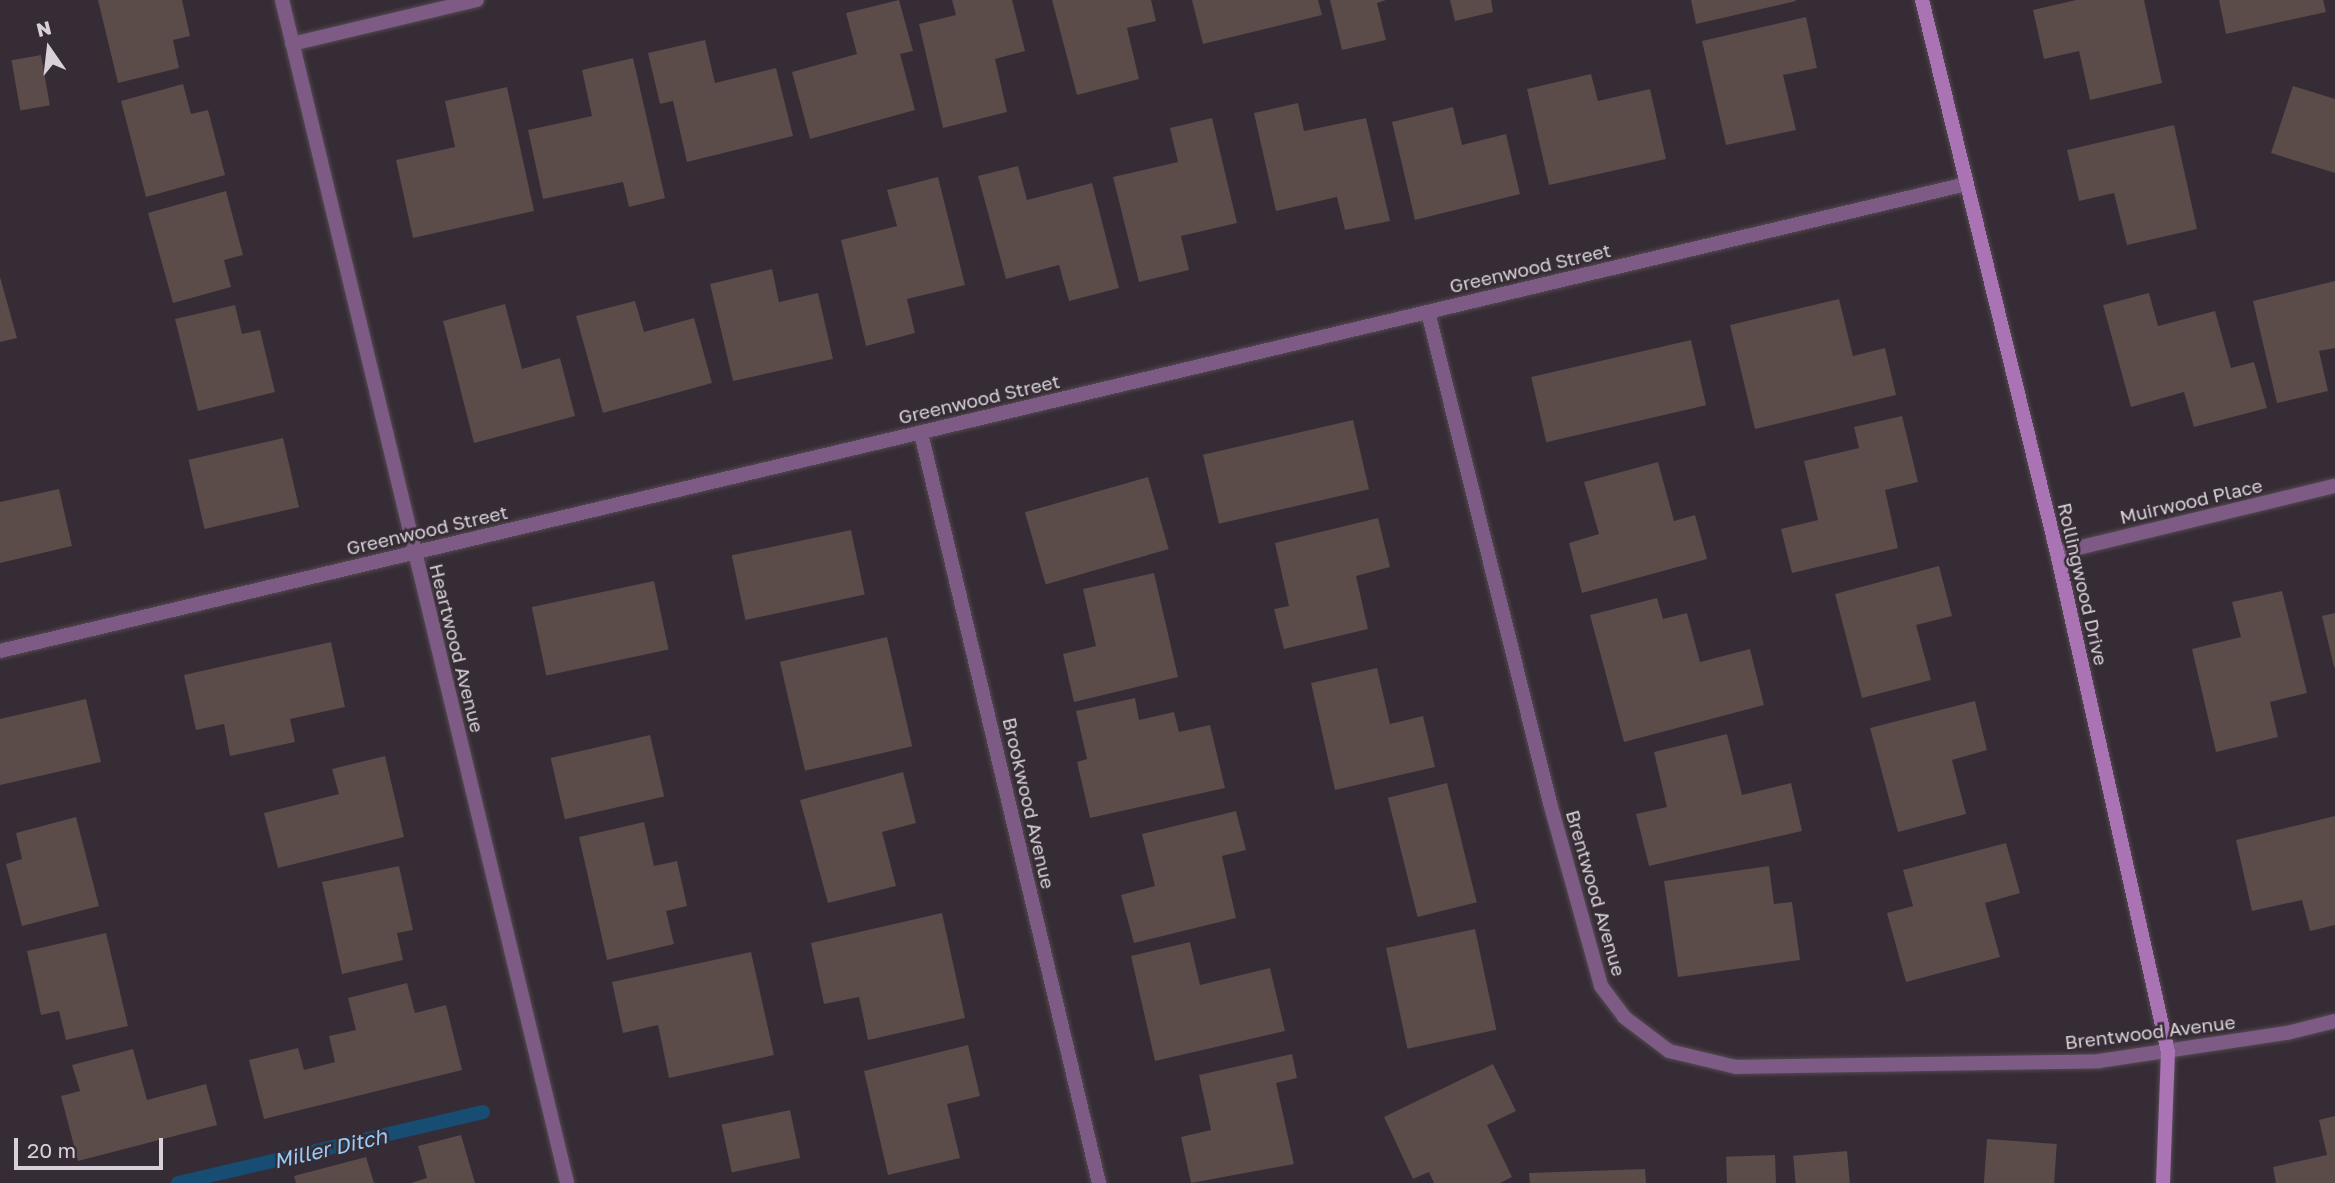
<!DOCTYPE html>
<style>
body{margin:0}
#map{position:relative;width:2335px;height:1183px;overflow:hidden;background:#362c35;font-family:"Golos Text",sans-serif}
div>[style]{position:absolute}
[style*='--x']{left:calc(var(--x)*1px);top:calc(var(--y)*1px);width:calc(var(--w)*1px);rotate:calc(var(--a)*1deg)}
.stream>*{height:14px;margin:-7px;padding:0 7px;transform-origin:7px;border-radius:7px;background:#174c73}
.building>*{inset:0;background:#5b4b49;transform-origin:0 0}
.roads{filter:drop-shadow(0 0 2px #534a52) drop-shadow(0 0 2px #534a52)}
.street>*{height:14px;margin:-7px;padding:0 7px;transform-origin:7px;border-radius:7px;background:#7e5b84}
.secondary>*{height:14px;margin:-7px;padding:0 7px;transform-origin:7px;border-radius:7px;background:#a973b4}
span{translate:-50% -50%;white-space:nowrap;text-align:center;line-height:1.15;-webkit-text-stroke:5px #362c35;paint-order:stroke}
.street-label{font-size:19px;color:#d8d1d7}
.water-label{font-size:21px;color:#98ccf7;font-style:italic}
.north{position:absolute;left:14px;top:14px;width:70px;height:70px;-webkit-text-stroke:5px #362c35;paint-order:stroke;rotate:346deg;font-size:19px;font-weight:700;line-height:28px;text-align:center;color:#d8d1d7}
.north::after{content:'';display:block;margin:auto;width:24px;height:32px;background:#d8d1d7;clip-path:polygon(50% 0,100% 100%,50% 72%,0 100%)}
.scale{position:absolute;left:14px;top:1138px;width:149px;height:32px;box-sizing:border-box;border:4px solid #d8d1d7;border-top:0;padding-left:9px;font-size:21px;line-height:24px;white-space:nowrap;color:#d8d1d7;-webkit-text-stroke:5px #362c35;paint-order:stroke}
</style>
<div id="map">
<div class="stream">
<div style="--x:178;--y:1183;--w:313;--a:-13.1"></div>
</div>
<div class="building">
<div style="clip-path:polygon(98px 0,182px 0,190px 36px,173px 40px,179px 68px,118px 83px)"></div>
<div style="clip-path:polygon(899px 0,913px 51px,900px 54px,915px 110px,810px 139px,792px 72px,857px 54px,846px 13px)"></div>
<div style="clip-path:polygon(952px 0,1012px 0,1025px 51px,995px 59px,1007px 112px,943px 128px,919px 24px,956px 15px)"></div>
<div style="clip-path:polygon(1052px 0,1151px 0,1156px 21px,1127px 28px,1139px 79px,1077px 95px)"></div>
<div style="clip-path:polygon(1192px 0,1318px 0,1322px 15px,1203px 44px)"></div>
<div style="clip-path:polygon(1330px 0,1386px 0,1377px 3px,1386px 40px,1342px 50px)"></div>
<div style="clip-path:polygon(1450px 0,1491px 0,1493px 12px,1455px 21px)"></div>
<div style="clip-path:polygon(1691px 0,1795px 0,1796px 1px,1696px 24px)"></div>
<div style="clip-path:polygon(2076px 0,2144px 0,2162px 83px,2090px 100px,2079px 51px,2044px 59px,2033px 10px)"></div>
<div style="clip-path:polygon(2219px 0,2323px 0,2326px 12px,2226px 34px)"></div>
<div style="clip-path:polygon(1806px 17px,1817px 68px,1783px 75px,1796px 130px,1726px 145px,1702px 41px)"></div>
<div style="clip-path:polygon(705px 40px,715px 83px,776px 68px,793px 136px,687px 162px,673px 101px,660px 104px,648px 53px)"></div>
<div style="left:41px;top:55px;width:51px;height:30px;rotate:80deg"></div>
<div style="clip-path:polygon(633px 58px,665px 198px,629px 207px,623px 182px,543px 199px,528px 130px,592px 116px,582px 70px)"></div>
<div style="clip-path:polygon(1591px 74px,1598px 101px,1650px 89px,1666px 159px,1549px 185px,1527px 89px)"></div>
<div style="clip-path:polygon(183px 84px,191px 114px,208px 110px,225px 175px,146px 197px,121px 101px)"></div>
<div style="clip-path:polygon(2293px 86px,2335px 99px,2335px 173px,2271px 153px)"></div>
<div style="clip-path:polygon(507px 87px,534px 211px,413px 238px,396px 160px,455px 147px,445px 101px)"></div>
<div style="clip-path:polygon(1298px 103px,1304px 131px,1366px 118px,1390px 221px,1345px 230px,1337px 197px,1276px 211px,1254px 113px)"></div>
<div style="clip-path:polygon(1453px 107px,1462px 145px,1506px 134px,1520px 194px,1415px 220px,1392px 122px)"></div>
<div style="clip-path:polygon(1212px 118px,1237px 223px,1181px 236px,1189px 270px,1139px 282px,1113px 177px,1178px 162px,1170px 128px)"></div>
<div style="clip-path:polygon(2174px 125px,2197px 229px,2127px 245px,2114px 193px,2079px 201px,2067px 150px)"></div>
<div style="clip-path:polygon(1018px 166px,1027px 200px,1092px 183px,1119px 288px,1069px 301px,1059px 265px,1006px 279px,978px 176px)"></div>
<div style="clip-path:polygon(938px 177px,965px 285px,907px 299px,915px 333px,866px 346px,841px 240px,897px 226px,887px 190px)"></div>
<div style="clip-path:polygon(226px 191px,243px 255px,224px 260px,231px 287px,173px 303px,148px 213px)"></div>
<div style="clip-path:polygon(772px 269px,779px 302px,818px 293px,833px 359px,733px 381px,710px 284px)"></div>
<div style="clip-path:polygon(0 277px,17px 338px,0 342px)"></div>
<div style="clip-path:polygon(2335px 281px,2335px 348px,2319px 351px,2328px 391px,2277px 403px,2253px 301px)"></div>
<div style="clip-path:polygon(2149px 293px,2158px 326px,2215px 311px,2231px 368px,2254px 362px,2267px 408px,2194px 427px,2184px 392px,2131px 407px,2103px 305px)"></div>
<div style="clip-path:polygon(1839px 299px,1853px 356px,1885px 348px,1896px 395px,1755px 429px,1730px 325px)"></div>
<div style="clip-path:polygon(635px 301px,644px 332px,694px 318px,712px 383px,603px 413px,576px 316px)"></div>
<div style="clip-path:polygon(505px 304px,522px 369px,560px 358px,575px 416px,474px 443px,443px 321px)"></div>
<div style="clip-path:polygon(235px 305px,242px 334px,260px 330px,275px 392px,198px 411px,175px 319px)"></div>
<div style="left:1691px;top:340px;width:67px;height:164px;rotate:77deg"></div>
<div style="clip-path:polygon(1902px 416px,1918px 482px,1885px 490px,1898px 548px,1792px 573px,1781px 529px,1818px 520px,1804px 461px,1859px 448px,1854px 427px)"></div>
<div style="left:1353px;top:420px;width:71px;height:154px;rotate:77deg"></div>
<div style="left:283px;top:438px;width:71px;height:97px;rotate:77deg"></div>
<div style="clip-path:polygon(1658px 462px,1674px 521px,1695px 515px,1707px 559px,1582px 593px,1569px 543px,1599px 534px,1584px 482px)"></div>
<div style="left:1148px;top:477px;width:75px;height:128px;rotate:74deg"></div>
<div style="clip-path:polygon(59px 489px,72px 546px,0 563px,0 502px)"></div>
<div style="clip-path:polygon(1378px 518px,1390px 567px,1356px 576px,1368px 629px,1284px 649px,1274px 609px,1289px 606px,1275px 543px)"></div>
<div style="left:851px;top:530px;width:66px;height:122px;rotate:78deg"></div>
<div style="clip-path:polygon(1939px 566px,1952px 616px,1916px 625px,1931px 680px,1862px 698px,1835px 594px)"></div>
<div style="clip-path:polygon(1154px 573px,1178px 677px,1074px 702px,1063px 654px,1096px 646px,1083px 589px)"></div>
<div style="left:654px;top:581px;width:70px;height:125px;rotate:78deg"></div>
<div style="clip-path:polygon(2282px 591px,2307px 693px,2270px 702px,2278px 737px,2216px 752px,2192px 649px,2241px 637px,2232px 602px)"></div>
<div style="clip-path:polygon(1657px 598px,1663px 619px,1687px 613px,1700px 662px,1750px 649px,1764px 705px,1624px 742px,1590px 615px)"></div>
<div style="clip-path:polygon(2335px 613px,2335px 667px,2334px 667px,2322px 616px)"></div>
<div style="left:887px;top:637px;width:112px;height:110px;rotate:77deg"></div>
<div style="clip-path:polygon(331px 642px,345px 707px,290px 719px,295px 742px,230px 756px,224px 724px,196px 730px,184px 675px)"></div>
<div style="clip-path:polygon(1377px 668px,1390px 724px,1423px 716px,1435px 767px,1335px 790px,1311px 683px)"></div>
<div style="clip-path:polygon(1135px 698px,1139px 720px,1174px 712px,1179px 732px,1210px 725px,1225px 788px,1090px 818px,1077px 762px,1087px 759px,1076px 711px)"></div>
<div style="clip-path:polygon(86px 699px,101px 762px,0 785px,0 719px)"></div>
<div style="clip-path:polygon(1975px 701px,1987px 750px,1952px 760px,1966px 814px,1898px 832px,1870px 728px)"></div>
<div style="clip-path:polygon(1727px 734px,1742px 795px,1791px 783px,1802px 831px,1649px 866px,1636px 814px,1667px 807px,1654px 752px)"></div>
<div style="left:650px;top:735px;width:63px;height:102px;rotate:77deg"></div>
<div style="clip-path:polygon(385px 756px,404px 837px,278px 868px,264px 813px,339px 794px,332px 769px)"></div>
<div style="clip-path:polygon(903px 772px,916px 823px,882px 832px,896px 886px,828px 903px,800px 800px)"></div>
<div style="left:1447px;top:783px;width:123px;height:61px;rotate:76deg"></div>
<div style="clip-path:polygon(1236px 811px,1246px 850px,1222px 856px,1236px 918px,1134px 943px,1121px 895px,1155px 886px,1142px 834px)"></div>
<div style="clip-path:polygon(2335px 816px,2335px 925px,2310px 931px,2302px 900px,2252px 911px,2236px 840px)"></div>
<div style="clip-path:polygon(76px 817px,99px 906px,22px 926px,6px 864px,22px 859px,16px 833px)"></div>
<div style="clip-path:polygon(644px 822px,654px 866px,677px 861px,687px 906px,666px 911px,674px 944px,607px 960px,579px 837px)"></div>
<div style="clip-path:polygon(2006px 843px,2020px 893px,1985px 903px,2000px 957px,1906px 982px,1887px 913px,1913px 906px,1903px 870px)"></div>
<div style="clip-path:polygon(399px 866px,413px 930px,397px 933px,403px 960px,342px 974px,322px 882px)"></div>
<div style="clip-path:polygon(1769px 866px,1774px 904px,1792px 902px,1800px 960px,1678px 977px,1664px 881px)"></div>
<div style="clip-path:polygon(942px 913px,965px 1018px,868px 1040px,859px 997px,824px 1004px,811px 943px)"></div>
<div style="left:1475px;top:929px;width:103px;height:91px;rotate:78deg"></div>
<div style="clip-path:polygon(106px 933px,128px 1026px,66px 1040px,59px 1011px,41px 1015px,27px 951px)"></div>
<div style="clip-path:polygon(1190px 942px,1200px 985px,1270px 968px,1285px 1031px,1155px 1061px,1131px 956px)"></div>
<div style="clip-path:polygon(751px 952px,774px 1055px,669px 1078px,658px 1025px,623px 1033px,612px 982px)"></div>
<div style="clip-path:polygon(407px 983px,415px 1013px,446px 1005px,462px 1070px,264px 1119px,249px 1060px,298px 1048px,304px 1070px,335px 1062px,329px 1036px,356px 1030px,348px 998px)"></div>
<div style="clip-path:polygon(968px 1045px,980px 1096px,947px 1104px,960px 1158px,888px 1175px,864px 1071px)"></div>
<div style="clip-path:polygon(133px 1049px,147px 1100px,206px 1084px,217px 1125px,78px 1161px,61px 1096px,80px 1091px,72px 1065px)"></div>
<div style="clip-path:polygon(1292px 1054px,1297px 1078px,1276px 1083px,1294px 1164px,1191px 1183px,1181px 1137px,1211px 1130px,1199px 1075px)"></div>
<div style="clip-path:polygon(1493px 1064px,1516px 1111px,1487px 1125px,1512px 1177px,1500px 1183px,1434px 1183px,1429px 1172px,1413px 1179px,1384px 1117px)"></div>
<div style="left:790px;top:1110px;width:49px;height:70px;rotate:78deg"></div>
<div style="clip-path:polygon(2335px 1116px,2335px 1183px,2276px 1183px,2273px 1167px,2327px 1155px,2319px 1120px)"></div>
<div style="clip-path:polygon(461px 1135px,475px 1183px,411px 1183px,427px 1178px,418px 1146px)"></div>
<div style="left:1987px;top:1139px;width:70px;height:44px;rotate:4deg"></div>
<div style="left:1847px;top:1151px;width:32px;height:54px;rotate:85deg"></div>
<div style="left:1775px;top:1155px;width:28px;height:49px;rotate:88deg"></div>
<div style="clip-path:polygon(366px 1157px,374px 1183px,296px 1183px,294px 1176px)"></div>
<div style="clip-path:polygon(1645px 1169px,1646px 1183px,1530px 1183px,1529px 1173px)"></div>
</div>
<div class="roads">
<div class="street">
<div style="--x:282;--y:0;--w:1217;--a:76.45"></div>
<div style="--x:292;--y:44;--w:190;--a:-13.4"></div>
<div style="--x:1428;--y:312;--w:506;--a:76.05"></div>
<div style="--x:1550;--y:803;--w:190;--a:74.4"></div>
<div style="--x:1601;--y:986;--w:39;--a:53"></div>
<div style="--x:1624;--y:1017;--w:56;--a:37.1"></div>
<div style="--x:1669;--y:1051;--w:69;--a:13.4"></div>
<div style="--x:1736;--y:1067;--w:363;--a:-0.9"></div>
<div style="--x:2099;--y:1061;--w:190;--a:-8.5"></div>
<div style="--x:2287;--y:1033;--w:49;--a:-14"></div>
<div style="--x:921;--y:433;--w:771;--a:76.65"></div>
<div style="--x:2057;--y:553;--w:286;--a:-13.6"></div>
<div style="--x:0;--y:651;--w:2021;--a:-13.36"></div>
</div>
<div class="secondary">
<div style="--x:1922;--y:0;--w:569;--a:76.28"></div>
<div style="--x:2057;--y:553;--w:511;--a:77.46"></div>
<div style="--x:2168;--y:1052;--w:131;--a:92.2"></div>
</div>
</div>
<div class="street-label">
<span style="left:1530px;top:268px;rotate:-13deg">Greenwood Street</span>
<span style="left:979px;top:399px;rotate:-13deg">Greenwood Street</span>
<span style="left:2191px;top:501px;rotate:-13deg">Muirwood Place</span>
<span style="left:427px;top:530px;rotate:-13deg">Greenwood Street</span>
<span style="left:2083px;top:584px;rotate:77deg">Rollingwood Drive</span>
<span style="left:457px;top:648px;rotate:76deg">Heartwood Avenue</span>
<span style="left:1029px;top:803px;rotate:77deg">Brookwood Avenue</span>
<span style="left:1596px;top:893px;rotate:74deg">Brentwood Avenue</span>
<span style="left:2150px;top:1032px;rotate:-7deg">Brentwood Avenue</span>
</div>
<div class="water-label">
<span style="left:330px;top:1148px;rotate:-13deg">Miller Ditch</span>
</div>
<div class="north">N</div>
<div class="scale">20 m</div>
</div>
